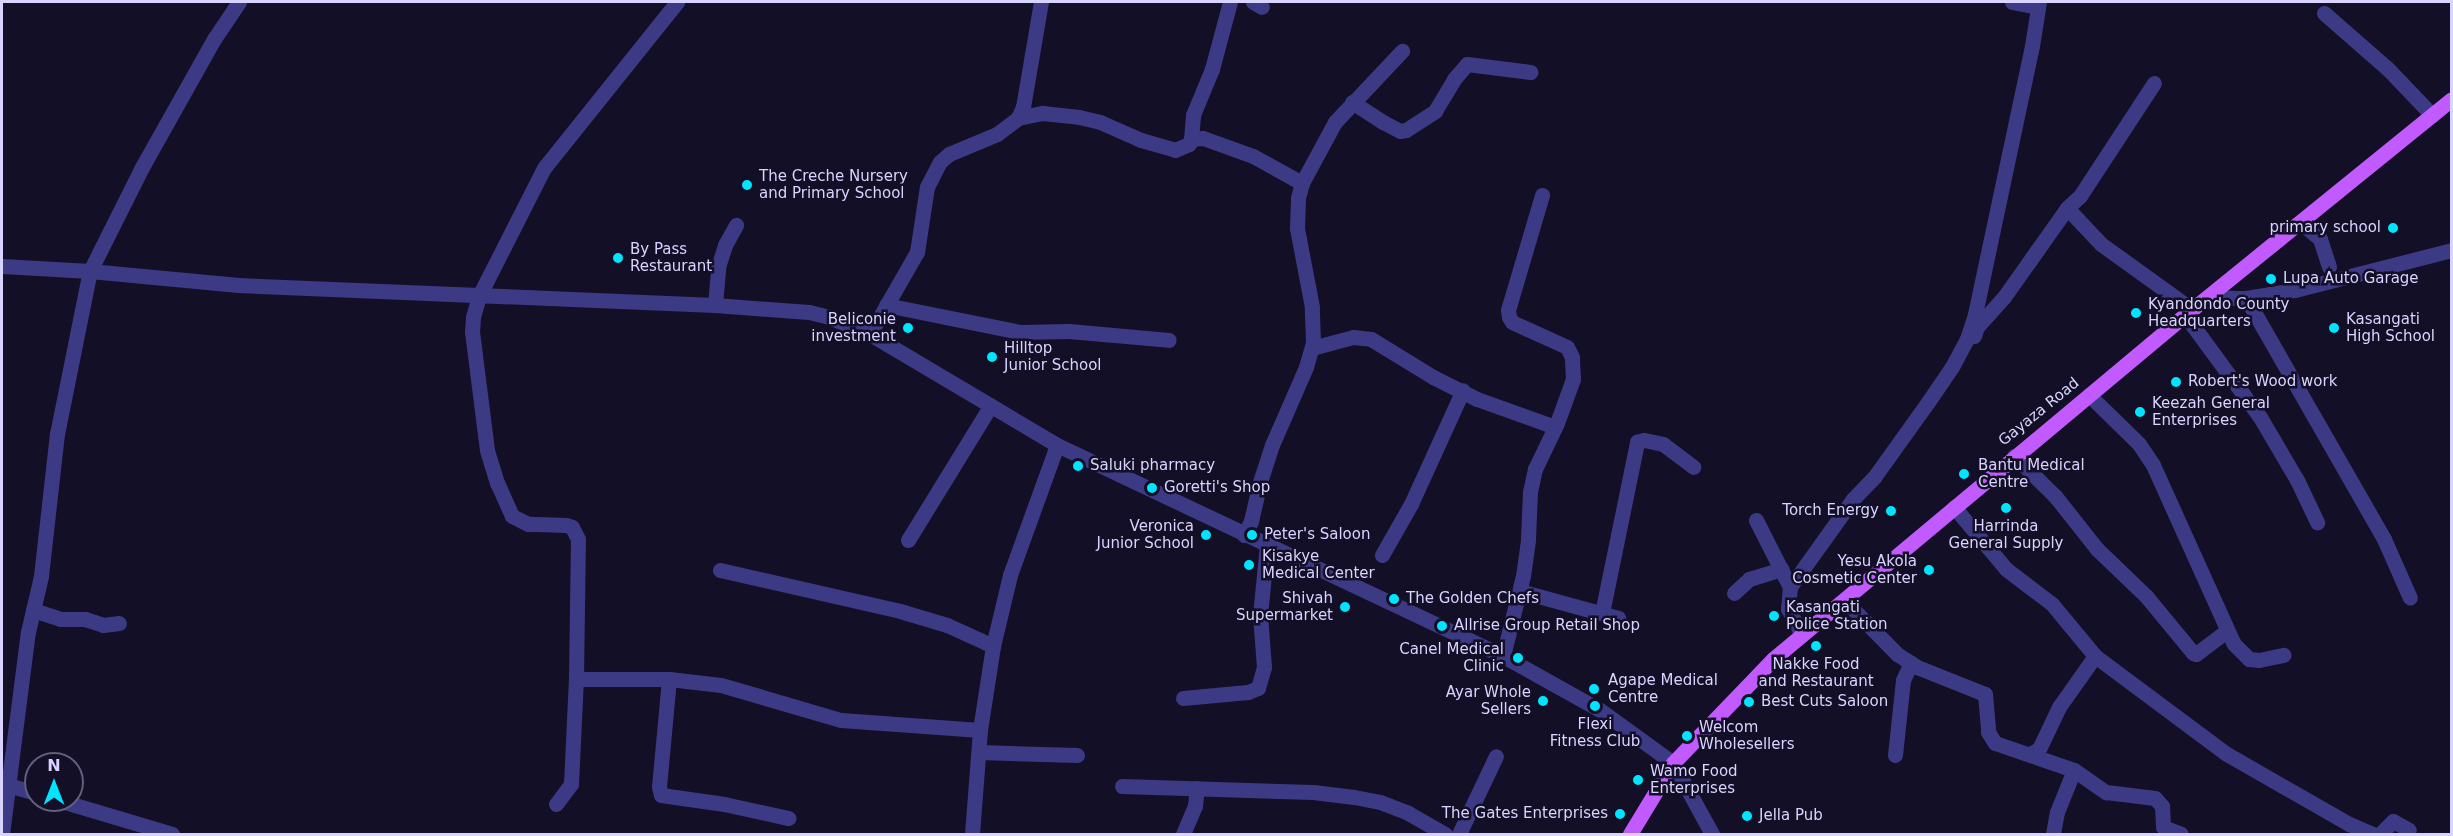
<!DOCTYPE html>
<style>
body{margin:0}
#map{position:relative;width:2453px;height:836px;overflow:hidden;background:#130f26;font-family:"DejaVu Sans",sans-serif}
div>[style]{position:absolute}
[style*='--x']{left:calc(var(--x)*1px);top:calc(var(--y)*1px);width:calc(var(--w)*1px);rotate:calc(var(--a)*1deg)}
.minor>*{height:15px;margin:-7.5px;padding:0 7.5px;transform-origin:7.5px;border-radius:7.5px;background:#3d3a85}
.major>*{height:15px;margin:-7.5px;padding:0 7.5px;transform-origin:7.5px;border-radius:7.5px;background:#c25bff}
.dots>*{width:16px;height:16px;translate:-50% -50%;box-sizing:border-box;border:3px solid #130f26;border-radius:50%}
span{translate:-50% -50%;white-space:nowrap;text-align:center;line-height:1.15;-webkit-text-stroke:5px #130f26;paint-order:stroke}
.poi-label{font-size:15px;color:#d9d4ff}
.left{translate:0 -50%;text-align:left}
.right{translate:-100% -50%;text-align:right}
.street-label{font-size:15px;color:#d9d4ff}
.frame{position:absolute;inset:0;border:3px solid #d9d4ff;pointer-events:none}
.north{position:absolute;left:24px;top:752px;width:60px;height:60px;box-sizing:border-box;background:#130f26;border:2px solid #625e7d;border-radius:50%;rotate:0deg;font-size:16px;font-weight:700;line-height:24px;text-align:center;color:#d9d4ff}
.north::after{content:'';display:block;margin:auto;width:21px;height:27px;background:#00e5ff;clip-path:polygon(50% 0,100% 100%,50% 72%,0 100%)}
</style>
<div id="map">
<div class="minor">
<div style="--x:1253;--y:2;--w:10;--a:29"></div>
<div style="--x:2012;--y:2;--w:26;--a:11"></div>
<div style="--x:2324;--y:13;--w:85;--a:41.2"></div>
<div style="--x:2388;--y:69;--w:64;--a:46.3"></div>
<div style="--x:1352;--y:102;--w:37;--a:33"></div>
<div style="--x:1383;--y:122;--w:19;--a:28"></div>
<div style="--x:1400;--y:131;--w:6;--a:-9"></div>
<div style="--x:1406;--y:130;--w:35;--a:-33"></div>
<div style="--x:1435;--y:111;--w:37;--a:-59"></div>
<div style="--x:1454;--y:79;--w:20;--a:-49"></div>
<div style="--x:1467;--y:64;--w:64;--a:7.2"></div>
<div style="--x:1018;--y:118;--w:25;--a:-12"></div>
<div style="--x:1042;--y:113;--w:37;--a:6"></div>
<div style="--x:1079;--y:117;--w:22;--a:13"></div>
<div style="--x:1100;--y:122;--w:45;--a:23.7"></div>
<div style="--x:1141;--y:140;--w:35;--a:16"></div>
<div style="--x:1175;--y:150;--w:15;--a:-23"></div>
<div style="--x:1189;--y:144;--w:5;--a:-68"></div>
<div style="--x:1191;--y:139;--w:12;--a:-5"></div>
<div style="--x:1203;--y:138;--w:53;--a:19.8"></div>
<div style="--x:1253;--y:156;--w:56;--a:28.9"></div>
<div style="--x:1191;--y:139;--w:24;--a:-85"></div>
<div style="--x:1193;--y:115;--w:50;--a:-67.6"></div>
<div style="--x:1212;--y:69;--w:69;--a:-75"></div>
<div style="--x:2067;--y:208;--w:50;--a:46.6"></div>
<div style="--x:2101;--y:244;--w:111;--a:35.8"></div>
<div style="--x:2300;--y:222;--w:26;--a:40"></div>
<div style="--x:2320;--y:239;--w:29;--a:72"></div>
<div style="--x:2;--y:266;--w:88;--a:3.3"></div>
<div style="--x:90;--y:271;--w:149;--a:5.4"></div>
<div style="--x:238;--y:285;--w:477;--a:2.4"></div>
<div style="--x:715;--y:305;--w:94;--a:4.3"></div>
<div style="--x:809;--y:312;--w:21;--a:14"></div>
<div style="--x:829;--y:317;--w:44;--a:22.5"></div>
<div style="--x:870;--y:334;--w:217;--a:30.7"></div>
<div style="--x:1057;--y:445;--w:493;--a:25.3"></div>
<div style="--x:1503;--y:656;--w:111;--a:29.1"></div>
<div style="--x:1600;--y:710;--w:90;--a:36"></div>
<div style="--x:1673;--y:763;--w:81;--a:61.2"></div>
<div style="--x:2209;--y:297;--w:37;--a:2"></div>
<div style="--x:2246;--y:298;--w:50;--a:-9.3"></div>
<div style="--x:2295;--y:290;--w:162;--a:-14.3"></div>
<div style="--x:2246;--y:298;--w:278;--a:60.2"></div>
<div style="--x:2384;--y:539;--w:64;--a:66.2"></div>
<div style="--x:715;--y:305;--w:38;--a:-85"></div>
<div style="--x:718;--y:267;--w:23;--a:-72"></div>
<div style="--x:725;--y:245;--w:23;--a:-61"></div>
<div style="--x:886;--y:305;--w:137;--a:11.4"></div>
<div style="--x:1020;--y:332;--w:49;--a:-1.2"></div>
<div style="--x:1069;--y:331;--w:100;--a:5.1"></div>
<div style="--x:2185;--y:315;--w:127;--a:53.7"></div>
<div style="--x:2260;--y:417;--w:73;--a:59.6"></div>
<div style="--x:2297;--y:480;--w:47;--a:64.5"></div>
<div style="--x:870;--y:334;--w:95;--a:-60.2"></div>
<div style="--x:917;--y:252;--w:66;--a:-81.3"></div>
<div style="--x:927;--y:187;--w:28;--a:-63"></div>
<div style="--x:940;--y:162;--w:12;--a:-42"></div>
<div style="--x:949;--y:154;--w:52;--a:-22.6"></div>
<div style="--x:997;--y:134;--w:26;--a:-37"></div>
<div style="--x:1018;--y:118;--w:12;--a:-66"></div>
<div style="--x:1023;--y:107;--w:107;--a:-80.3"></div>
<div style="--x:1974;--y:336;--w:9;--a:-72"></div>
<div style="--x:1977;--y:327;--w:40;--a:-48"></div>
<div style="--x:2004;--y:297;--w:109;--a:-54.7"></div>
<div style="--x:2067;--y:208;--w:18;--a:-43"></div>
<div style="--x:2080;--y:196;--w:135;--a:-56.8"></div>
<div style="--x:1312;--y:348;--w:42;--a:-15"></div>
<div style="--x:1353;--y:337;--w:18;--a:6"></div>
<div style="--x:1371;--y:339;--w:73;--a:31.5"></div>
<div style="--x:1433;--y:377;--w:49;--a:26.6"></div>
<div style="--x:1477;--y:399;--w:83;--a:19.7"></div>
<div style="--x:2089;--y:395;--w:70;--a:44.4"></div>
<div style="--x:2139;--y:444;--w:25;--a:56"></div>
<div style="--x:2153;--y:465;--w:196;--a:65.7"></div>
<div style="--x:2234;--y:644;--w:21;--a:45"></div>
<div style="--x:2249;--y:659;--w:10;--a:6"></div>
<div style="--x:2259;--y:660;--w:25;--a:-12"></div>
<div style="--x:2014;--y:456;--w:57;--a:44.3"></div>
<div style="--x:2055;--y:496;--w:68;--a:51.6"></div>
<div style="--x:2097;--y:549;--w:68;--a:43.8"></div>
<div style="--x:2146;--y:596;--w:74;--a:50.5"></div>
<div style="--x:2193;--y:653;--w:3;--a:18"></div>
<div style="--x:2196;--y:654;--w:39;--a:-37"></div>
<div style="--x:1954;--y:507;--w:81;--a:50"></div>
<div style="--x:2006;--y:569;--w:58;--a:37.3"></div>
<div style="--x:2052;--y:604;--w:67;--a:50.4"></div>
<div style="--x:2095;--y:656;--w:162;--a:36.7"></div>
<div style="--x:2225;--y:753;--w:143;--a:29.8"></div>
<div style="--x:2349;--y:824;--w:26;--a:23"></div>
<div style="--x:1756;--y:520;--w:75;--a:63.1"></div>
<div style="--x:1244;--y:535;--w:16;--a:-63"></div>
<div style="--x:1251;--y:521;--w:37;--a:-77"></div>
<div style="--x:1259;--y:485;--w:42;--a:-72"></div>
<div style="--x:1272;--y:445;--w:85;--a:-66.4"></div>
<div style="--x:1306;--y:367;--w:26;--a:-74"></div>
<div style="--x:1313;--y:342;--w:35;--a:-92"></div>
<div style="--x:1312;--y:307;--w:80;--a:-100.8"></div>
<div style="--x:1297;--y:228;--w:30;--a:-88"></div>
<div style="--x:1298;--y:198;--w:16;--a:-75"></div>
<div style="--x:1302;--y:183;--w:69;--a:-61.6"></div>
<div style="--x:1335;--y:122;--w:98;--a:-46.7"></div>
<div style="--x:908;--y:540;--w:158;--a:-58.4"></div>
<div style="--x:1382;--y:555;--w:59;--a:-60.4"></div>
<div style="--x:1411;--y:504;--w:125;--a:-65.5"></div>
<div style="--x:720;--y:570;--w:185;--a:12.8"></div>
<div style="--x:900;--y:611;--w:49;--a:16.6"></div>
<div style="--x:947;--y:625;--w:51;--a:24.5"></div>
<div style="--x:1520;--y:591;--w:102;--a:15.4"></div>
<div style="--x:1734;--y:593;--w:21;--a:-43"></div>
<div style="--x:1749;--y:579;--w:34;--a:-17"></div>
<div style="--x:1844;--y:600;--w:76;--a:45.5"></div>
<div style="--x:1897;--y:654;--w:24;--a:33"></div>
<div style="--x:1917;--y:667;--w:73;--a:21.7"></div>
<div style="--x:1985;--y:694;--w:38;--a:85"></div>
<div style="--x:1988;--y:732;--w:13;--a:58"></div>
<div style="--x:1995;--y:743;--w:83;--a:18.9"></div>
<div style="--x:2074;--y:770;--w:39;--a:35"></div>
<div style="--x:2106;--y:792;--w:49;--a:7"></div>
<div style="--x:2155;--y:798;--w:11;--a:49"></div>
<div style="--x:2162;--y:806;--w:21;--a:87"></div>
<div style="--x:2163;--y:827;--w:19;--a:21"></div>
<div style="--x:33;--y:610;--w:28;--a:18"></div>
<div style="--x:60;--y:619;--w:25;--a:0"></div>
<div style="--x:85;--y:619;--w:19;--a:18"></div>
<div style="--x:103;--y:625;--w:16;--a:-7"></div>
<div style="--x:1602;--y:613;--w:175;--a:-78.4"></div>
<div style="--x:1637;--y:442;--w:7;--a:-16"></div>
<div style="--x:1644;--y:440;--w:19;--a:12"></div>
<div style="--x:1663;--y:444;--w:38;--a:37"></div>
<div style="--x:1802;--y:635;--w:30;--a:-118"></div>
<div style="--x:1788;--y:609;--w:22;--a:-85"></div>
<div style="--x:1790;--y:587;--w:108;--a:-54.4"></div>
<div style="--x:1853;--y:499;--w:32;--a:-46"></div>
<div style="--x:1875;--y:476;--w:91;--a:-54.4"></div>
<div style="--x:1928;--y:402;--w:42;--a:-55.6"></div>
<div style="--x:1952;--y:367;--w:32;--a:-62"></div>
<div style="--x:1967;--y:339;--w:26;--a:-72"></div>
<div style="--x:1975;--y:314;--w:274;--a:-78"></div>
<div style="--x:2032;--y:46;--w:45;--a:-81"></div>
<div style="--x:1503;--y:656;--w:82;--a:-76"></div>
<div style="--x:1523;--y:576;--w:37;--a:-82"></div>
<div style="--x:1528;--y:539;--w:47;--a:-87.6"></div>
<div style="--x:1530;--y:492;--w:24;--a:-78"></div>
<div style="--x:1535;--y:469;--w:51;--a:-64.4"></div>
<div style="--x:1557;--y:423;--w:47;--a:-70"></div>
<div style="--x:1573;--y:379;--w:22;--a:-93"></div>
<div style="--x:1572;--y:357;--w:11;--a:-117"></div>
<div style="--x:1567;--y:347;--w:60;--a:-155.6"></div>
<div style="--x:1512;--y:322;--w:6;--a:-121"></div>
<div style="--x:1509;--y:317;--w:7;--a:-98"></div>
<div style="--x:1508;--y:310;--w:120;--a:-73.5"></div>
<div style="--x:576;--y:679;--w:93;--a:0"></div>
<div style="--x:669;--y:679;--w:52;--a:6.6"></div>
<div style="--x:721;--y:685;--w:125;--a:16.3"></div>
<div style="--x:841;--y:720;--w:139;--a:4.1"></div>
<div style="--x:669;--y:679;--w:108;--a:95.3"></div>
<div style="--x:659;--y:787;--w:8;--a:76"></div>
<div style="--x:661;--y:795;--w:64;--a:8.1"></div>
<div style="--x:724;--y:804;--w:66;--a:12.3"></div>
<div style="--x:1183;--y:698;--w:65;--a:-5.3"></div>
<div style="--x:1248;--y:692;--w:11;--a:-22"></div>
<div style="--x:1258;--y:688;--w:22;--a:-74"></div>
<div style="--x:1264;--y:667;--w:52;--a:-94.4"></div>
<div style="--x:1260;--y:615;--w:70;--a:-84.3"></div>
<div style="--x:979;--y:752;--w:98;--a:1.8"></div>
<div style="--x:2030;--y:754;--w:10;--a:-29"></div>
<div style="--x:2039;--y:749;--w:47;--a:-64.5"></div>
<div style="--x:2059;--y:707;--w:62;--a:-54.8"></div>
<div style="--x:1895;--y:755;--w:75;--a:-83.9"></div>
<div style="--x:1903;--y:680;--w:19;--a:-65"></div>
<div style="--x:8;--y:785;--w:29;--a:16"></div>
<div style="--x:1122;--y:786;--w:191;--a:1.8"></div>
<div style="--x:1313;--y:792;--w:41;--a:7"></div>
<div style="--x:1354;--y:797;--w:26;--a:11"></div>
<div style="--x:1380;--y:802;--w:30;--a:21"></div>
<div style="--x:1408;--y:813;--w:43;--a:29.6"></div>
<div style="--x:58;--y:800;--w:119;--a:16.6"></div>
<div style="--x:556;--y:804;--w:25;--a:-53"></div>
<div style="--x:571;--y:784;--w:105;--a:-87.3"></div>
<div style="--x:576;--y:679;--w:140;--a:-89.2"></div>
<div style="--x:578;--y:539;--w:13;--a:-117"></div>
<div style="--x:572;--y:527;--w:6;--a:-162"></div>
<div style="--x:566;--y:525;--w:38;--a:-178"></div>
<div style="--x:528;--y:524;--w:18;--a:-153"></div>
<div style="--x:512;--y:516;--w:36;--a:-114"></div>
<div style="--x:497;--y:483;--w:34;--a:-107"></div>
<div style="--x:487;--y:450;--w:119;--a:-97.2"></div>
<div style="--x:472;--y:332;--w:15;--a:-86"></div>
<div style="--x:473;--y:317;--w:22;--a:-74"></div>
<div style="--x:479;--y:296;--w:144;--a:-63.1"></div>
<div style="--x:544;--y:168;--w:213;--a:-51.3"></div>
<div style="--x:2;--y:834;--w:204;--a:-82.7"></div>
<div style="--x:28;--y:632;--w:57;--a:-76.9"></div>
<div style="--x:41;--y:576;--w:143;--a:-83.6"></div>
<div style="--x:57;--y:434;--w:166;--a:-78.6"></div>
<div style="--x:90;--y:271;--w:114;--a:-63.4"></div>
<div style="--x:141;--y:169;--w:149;--a:-60.7"></div>
<div style="--x:214;--y:39;--w:45;--a:-56"></div>
<div style="--x:972;--y:834;--w:104;--a:-85.6"></div>
<div style="--x:980;--y:730;--w:85;--a:-81.2"></div>
<div style="--x:993;--y:646;--w:73;--a:-76.5"></div>
<div style="--x:1010;--y:575;--w:138;--a:-70.1"></div>
<div style="--x:1183;--y:834;--w:30;--a:-67"></div>
<div style="--x:1195;--y:806;--w:18;--a:-84"></div>
<div style="--x:1459;--y:834;--w:86;--a:-64.6"></div>
<div style="--x:2053;--y:834;--w:22;--a:-80"></div>
<div style="--x:2057;--y:812;--w:45;--a:-68"></div>
<div style="--x:2380;--y:834;--w:18;--a:-45"></div>
<div style="--x:2393;--y:821;--w:18;--a:29"></div>
</div>
<div class="major">
<div style="--x:1630;--y:834;--w:83;--a:-58.8"></div>
<div style="--x:1673;--y:763;--w:144;--a:-46.1"></div>
<div style="--x:1773;--y:659;--w:537;--a:-39.86"></div>
<div style="--x:2185;--y:315;--w:343;--a:-39"></div>
</div>
<div class="dots">
<div style="left:747px;top:185px;background:#00e5ff"></div>
<div style="left:2393px;top:228px;background:#00e5ff"></div>
<div style="left:618px;top:258px;background:#00e5ff"></div>
<div style="left:2271px;top:279px;background:#00e5ff"></div>
<div style="left:2136px;top:313px;background:#00e5ff"></div>
<div style="left:908px;top:328px;background:#00e5ff"></div>
<div style="left:2334px;top:328px;background:#00e5ff"></div>
<div style="left:992px;top:357px;background:#00e5ff"></div>
<div style="left:2176px;top:382px;background:#00e5ff"></div>
<div style="left:2140px;top:412px;background:#00e5ff"></div>
<div style="left:1078px;top:466px;background:#00e5ff"></div>
<div style="left:1964px;top:474px;background:#00e5ff"></div>
<div style="left:1152px;top:488px;background:#00e5ff"></div>
<div style="left:2006px;top:508px;background:#00e5ff"></div>
<div style="left:1891px;top:511px;background:#00e5ff"></div>
<div style="left:1206px;top:535px;background:#00e5ff"></div>
<div style="left:1252px;top:535px;background:#00e5ff"></div>
<div style="left:1249px;top:565px;background:#00e5ff"></div>
<div style="left:1929px;top:570px;background:#00e5ff"></div>
<div style="left:1394px;top:599px;background:#00e5ff"></div>
<div style="left:1345px;top:607px;background:#00e5ff"></div>
<div style="left:1774px;top:616px;background:#00e5ff"></div>
<div style="left:1442px;top:626px;background:#00e5ff"></div>
<div style="left:1816px;top:646px;background:#00e5ff"></div>
<div style="left:1518px;top:658px;background:#00e5ff"></div>
<div style="left:1594px;top:689px;background:#00e5ff"></div>
<div style="left:1543px;top:701px;background:#00e5ff"></div>
<div style="left:1749px;top:702px;background:#00e5ff"></div>
<div style="left:1595px;top:706px;background:#00e5ff"></div>
<div style="left:1687px;top:736px;background:#00e5ff"></div>
<div style="left:1638px;top:780px;background:#00e5ff"></div>
<div style="left:1620px;top:814px;background:#00e5ff"></div>
<div style="left:1747px;top:816px;background:#00e5ff"></div>
</div>
<div class="poi-label">
<span class="left" style="left:759px;top:185px">The Creche Nursery<br>and Primary School</span>
<span class="right" style="left:2381px;top:228px">primary school</span>
<span class="left" style="left:630px;top:258px">By Pass<br>Restaurant</span>
<span class="left" style="left:2283px;top:279px">Lupa Auto Garage</span>
<span class="left" style="left:2148px;top:313px">Kyandondo County<br>Headquarters</span>
<span class="right" style="left:896px;top:328px">Beliconie<br>investment</span>
<span class="left" style="left:2346px;top:328px">Kasangati<br>High School</span>
<span class="left" style="left:1004px;top:357px">Hilltop<br>Junior School</span>
<span class="left" style="left:2188px;top:382px">Robert's Wood work</span>
<span class="left" style="left:2152px;top:412px">Keezah General<br>Enterprises</span>
<span class="left" style="left:1978px;top:474px">Bantu Medical<br>Centre</span>
<span class="left" style="left:1090px;top:466px">Saluki pharmacy</span>
<span class="left" style="left:1164px;top:488px">Goretti's Shop</span>
<span class="right" style="left:1879px;top:511px">Torch Energy</span>
<span class="right" style="left:1194px;top:535px">Veronica<br>Junior School</span>
<span style="left:2006px;top:535px">Harrinda<br>General Supply</span>
<span class="left" style="left:1264px;top:535px">Peter's Saloon</span>
<span class="left" style="left:1262px;top:565px">Kisakye<br>Medical Center</span>
<span class="right" style="left:1917px;top:570px">Yesu Akola<br>Cosmetic Center</span>
<span class="right" style="left:1333px;top:607px">Shivah<br>Supermarket</span>
<span class="left" style="left:1406px;top:599px">The Golden Chefs</span>
<span class="left" style="left:1786px;top:616px">Kasangati<br>Police Station</span>
<span class="left" style="left:1454px;top:626px">Allrise Group Retail Shop</span>
<span class="right" style="left:1504px;top:658px">Canel Medical<br>Clinic</span>
<span style="left:1816px;top:673px">Nakke Food<br>and Restaurant</span>
<span class="left" style="left:1608px;top:689px">Agape Medical<br>Centre</span>
<span class="right" style="left:1531px;top:701px">Ayar Whole<br>Sellers</span>
<span class="left" style="left:1761px;top:702px">Best Cuts Saloon</span>
<span style="left:1595px;top:733px">Flexi<br>Fitness Club</span>
<span class="left" style="left:1699px;top:736px">Welcom<br>Wholesellers</span>
<span class="left" style="left:1650px;top:780px">Wamo Food<br>Enterprises</span>
<span class="right" style="left:1608px;top:814px">The Gates Enterprises</span>
<span class="left" style="left:1759px;top:816px">Jella Pub</span>
</div>
<div class="street-label">
<span style="left:2039px;top:412px;rotate:-39deg">Gayaza Road</span>
</div>
<div class="frame"></div>
<div class="north">N</div>
</div>
